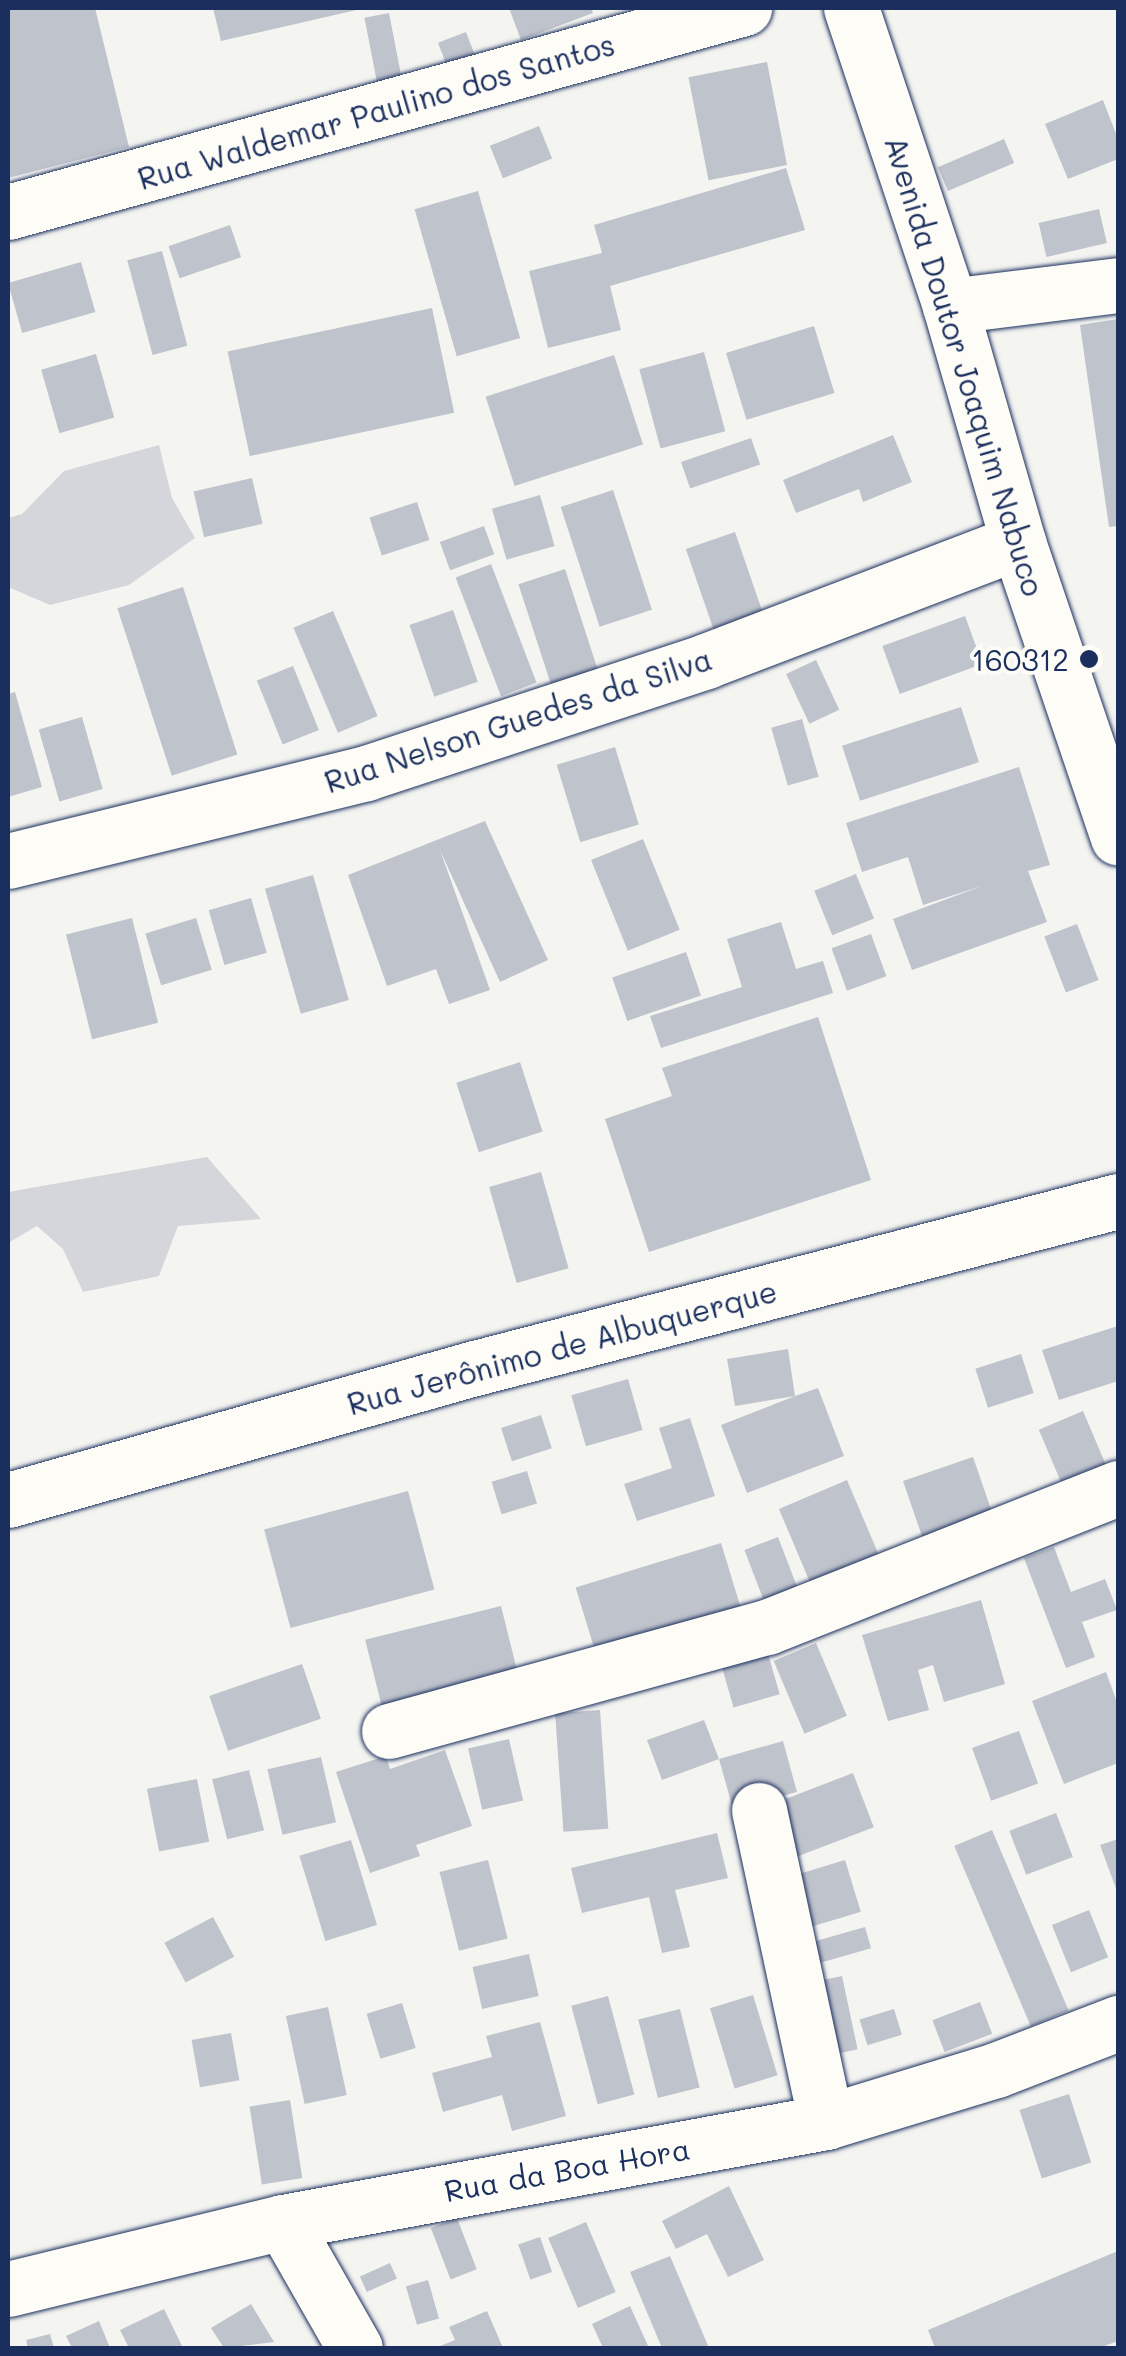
<!DOCTYPE html>
<meta charset="utf-8">
<style>
body{margin:0}
#map{position:relative;width:1126px;height:2356px;overflow:hidden;background:#f4f4f1;font-family:Mali,sans-serif}
div>[style]{position:absolute}
[style*='--x']{left:calc(var(--x)*1px);top:calc(var(--y)*1px);width:calc(var(--w)*1px);rotate:calc(var(--a)*1deg)}
.green>*{inset:0;background:#d4d6db}
.building>*{inset:0;background:#bfc3cc;transform-origin:0 0}
.roads{filter:drop-shadow(0 0 2px #1b2f5e) drop-shadow(0 0 2px #1b2f5e)}
.minor>*{height:55px;margin:-27.5px;padding:0 27.5px;transform-origin:27.5px;border-radius:27.5px;background:#fdfcf7}
.major>*{height:55px;margin:-27.5px;padding:0 27.5px;transform-origin:27.5px;border-radius:27.5px;background:#fdfcf7}
.dots>*{width:28px;height:28px;translate:-50% -50%;box-sizing:border-box;border:5px solid #fdfcf7;border-radius:50%}
span{translate:-50% -50%;white-space:nowrap;text-align:center;line-height:1.15;-webkit-text-stroke:8px #fdfcf7;paint-order:stroke}
.street-label{font-size:30px;color:#1b2f5e}
.poi-label{font-size:30px;color:#1b2f5e}
.right{translate:-100% -50%;text-align:right}
.frame{position:absolute;inset:0;border:10px solid #1b2f5e;pointer-events:none}
</style>
<div id="map">
<div class="green">
<div style="clip-path:polygon(159px 445px,172px 498px,195px 538px,129px 585px,50px 605px,8px 587px,8px 518px,22px 514px,64px 471px)"></div>
<div style="clip-path:polygon(207px 1157px,261px 1219px,178px 1226px,159px 1276px,83px 1292px,63px 1249px,37px 1226px,8px 1243px,8px 1192px)"></div>
</div>
<div class="building">
<div style="clip-path:polygon(8px 8px,95px 8px,129px 147px,8px 178px)"></div>
<div style="clip-path:polygon(213px 8px,361px 8px,361px 9px,221px 41px)"></div>
<div style="clip-path:polygon(509px 8px,591px 8px,593px 13px,521px 40px)"></div>
<div style="left:389px;top:13px;width:71px;height:25px;rotate:79deg"></div>
<div style="left:466px;top:32px;width:28px;height:30px;rotate:69deg"></div>
<div style="left:767px;top:62px;width:105px;height:80px;rotate:79deg"></div>
<div style="clip-path:polygon(1103px 100px,1118px 139px,1118px 159px,1068px 179px,1045px 124px)"></div>
<div style="left:539px;top:126px;width:35px;height:53px;rotate:68deg"></div>
<div style="left:1004px;top:139px;width:26px;height:72px;rotate:67deg"></div>
<div style="clip-path:polygon(786px 168px,805px 230px,610px 286px,621px 330px,548px 348px,529px 271px,602px 253px,594px 225px)"></div>
<div style="left:478px;top:191px;width:153px;height:66px;rotate:74deg"></div>
<div style="left:1099px;top:209px;width:35px;height:62px;rotate:77deg"></div>
<div style="left:230px;top:225px;width:34px;height:65px;rotate:71deg"></div>
<div style="left:162px;top:251px;width:98px;height:36px;rotate:75deg"></div>
<div style="left:81px;top:262px;width:52px;height:76px;rotate:74deg"></div>
<div style="left:432px;top:308px;width:107px;height:209px;rotate:78deg"></div>
<div style="clip-path:polygon(1118px 319px,1118px 526px,1109px 527px,1080px 325px)"></div>
<div style="left:814px;top:326px;width:70px;height:92px;rotate:73deg"></div>
<div style="left:704px;top:352px;width:82px;height:67px;rotate:75deg"></div>
<div style="left:96px;top:354px;width:66px;height:57px;rotate:74deg"></div>
<div style="left:614px;top:355px;width:94px;height:135px;rotate:72deg"></div>
<div style="clip-path:polygon(893px 435px,912px 482px,863px 502px,859px 489px,796px 513px,783px 480px)"></div>
<div style="left:751px;top:438px;width:28px;height:74px;rotate:71deg"></div>
<div style="left:252px;top:478px;width:47px;height:60px;rotate:77deg"></div>
<div style="left:613px;top:490px;width:126px;height:55px;rotate:72deg"></div>
<div style="left:540px;top:495px;width:53px;height:50px;rotate:74deg"></div>
<div style="left:417px;top:502px;width:40px;height:50px;rotate:72deg"></div>
<div style="left:484px;top:526px;width:30px;height:47px;rotate:70deg"></div>
<div style="left:735px;top:532px;width:90px;height:52px;rotate:71deg"></div>
<div style="left:491px;top:564px;width:127px;height:38px;rotate:69deg"></div>
<div style="left:565px;top:569px;width:115px;height:49px;rotate:72deg"></div>
<div style="left:183px;top:587px;width:176px;height:69px;rotate:72deg"></div>
<div style="left:453px;top:610px;width:76px;height:46px;rotate:71deg"></div>
<div style="left:333px;top:611px;width:114px;height:43px;rotate:67deg"></div>
<div style="left:965px;top:616px;width:51px;height:88px;rotate:70deg"></div>
<div style="left:816px;top:660px;width:55px;height:33px;rotate:65deg"></div>
<div style="left:293px;top:666px;width:69px;height:39px;rotate:68deg"></div>
<div style="clip-path:polygon(15px 692px,42px 787px,8px 797px,8px 694px)"></div>
<div style="left:961px;top:707px;width:58px;height:125px;rotate:72deg"></div>
<div style="left:82px;top:717px;width:75px;height:45px;rotate:74deg"></div>
<div style="left:802px;top:719px;width:60px;height:32px;rotate:74deg"></div>
<div style="left:615px;top:747px;width:81px;height:61px;rotate:73deg"></div>
<div style="clip-path:polygon(1019px 767px,1050px 865px,1028px 871px,1047px 922px,912px 970px,893px 919px,982px 886px,923px 905px,908px 857px,862px 872px,846px 823px)"></div>
<div style="clip-path:polygon(485px 821px,548px 960px,500px 982px,440px 850px,490px 990px,449px 1004px,436px 969px,387px 986px,348px 875px)"></div>
<div style="left:643px;top:839px;width:98px;height:56px;rotate:68deg"></div>
<div style="left:856px;top:874px;width:48px;height:45px;rotate:68deg"></div>
<div style="left:313px;top:875px;width:130px;height:50px;rotate:74deg"></div>
<div style="left:251px;top:898px;width:57px;height:44px;rotate:74deg"></div>
<div style="left:132px;top:918px;width:108px;height:68px;rotate:76deg"></div>
<div style="left:196px;top:918px;width:54px;height:53px;rotate:73deg"></div>
<div style="clip-path:polygon(781px 922px,796px 969px,823px 961px,833px 993px,661px 1048px,650px 1016px,742px 987px,727px 939px)"></div>
<div style="left:1077px;top:924px;width:60px;height:35px;rotate:69deg"></div>
<div style="left:871px;top:934px;width:45px;height:42px;rotate:70deg"></div>
<div style="left:686px;top:952px;width:46px;height:78px;rotate:71deg"></div>
<div style="clip-path:polygon(818px 1017px,871px 1180px,649px 1252px,605px 1119px,672px 1096px,662px 1068px)"></div>
<div style="left:520px;top:1062px;width:73px;height:67px;rotate:72deg"></div>
<div style="left:541px;top:1172px;width:100px;height:54px;rotate:74deg"></div>
<div style="clip-path:polygon(1118px 1326px,1118px 1381px,1059px 1400px,1042px 1350px)"></div>
<div style="clip-path:polygon(788px 1349px,795px 1396px,818px 1388px,844px 1456px,747px 1493px,721px 1425px,795px 1396px,735px 1406px,727px 1359px)"></div>
<div style="left:1021px;top:1354px;width:41px;height:48px;rotate:72deg"></div>
<div style="left:628px;top:1379px;width:53px;height:59px;rotate:74deg"></div>
<div style="left:1083px;top:1411px;width:66px;height:48px;rotate:67deg"></div>
<div style="left:541px;top:1415px;width:35px;height:42px;rotate:72deg"></div>
<div style="clip-path:polygon(690px 1418px,715px 1496px,637px 1521px,624px 1484px,672px 1468px,659px 1428px)"></div>
<div style="left:973px;top:1457px;width:61px;height:74px;rotate:71deg"></div>
<div style="left:527px;top:1471px;width:34px;height:37px;rotate:73deg"></div>
<div style="left:847px;top:1480px;width:81px;height:74px;rotate:67deg"></div>
<div style="left:408px;top:1491px;width:102px;height:149px;rotate:75deg"></div>
<div style="left:778px;top:1537px;width:53px;height:36px;rotate:69deg"></div>
<div style="left:721px;top:1543px;width:77px;height:152px;rotate:73deg"></div>
<div style="clip-path:polygon(1054px 1547px,1071px 1592px,1105px 1579px,1117px 1610px,1082px 1622px,1095px 1657px,1066px 1668px,1024px 1558px)"></div>
<div style="clip-path:polygon(981px 1600px,1005px 1684px,944px 1702px,933px 1665px,918px 1670px,929px 1710px,888px 1721px,862px 1635px)"></div>
<div style="left:501px;top:1606px;width:68px;height:140px;rotate:76deg"></div>
<div style="left:816px;top:1643px;width:79px;height:46px;rotate:67deg"></div>
<div style="left:767px;top:1650px;width:46px;height:48px;rotate:74deg"></div>
<div style="left:302px;top:1664px;width:58px;height:98px;rotate:71deg"></div>
<div style="clip-path:polygon(1106px 1672px,1118px 1705px,1118px 1763px,1064px 1784px,1032px 1701px)"></div>
<div style="left:600px;top:1710px;width:119px;height:45px;rotate:86deg"></div>
<div style="clip-path:polygon(704px 1720px,719px 1759px,783px 1741px,797px 1792px,733px 1809px,719px 1759px,662px 1780px,647px 1740px)"></div>
<div style="left:1019px;top:1731px;width:56px;height:50px;rotate:70deg"></div>
<div style="left:509px;top:1739px;width:63px;height:42px;rotate:77deg"></div>
<div style="clip-path:polygon(445px 1750px,472px 1826px,416px 1845px,420px 1856px,370px 1873px,336px 1772px,386px 1756px,390px 1769px)"></div>
<div style="left:321px;top:1757px;width:67px;height:55px;rotate:77deg"></div>
<div style="left:249px;top:1770px;width:62px;height:38px;rotate:76deg"></div>
<div style="left:853px;top:1773px;width:58px;height:87px;rotate:69deg"></div>
<div style="left:197px;top:1779px;width:64px;height:51px;rotate:79deg"></div>
<div style="left:1056px;top:1813px;width:47px;height:50px;rotate:69deg"></div>
<div style="left:992px;top:1830px;width:196px;height:41px;rotate:67deg"></div>
<div style="clip-path:polygon(717px 1833px,728px 1878px,675px 1890px,690px 1947px,662px 1953px,649px 1897px,582px 1913px,571px 1868px)"></div>
<div style="clip-path:polygon(1118px 1839px,1118px 1894px,1100px 1845px)"></div>
<div style="left:351px;top:1840px;width:89px;height:54px;rotate:73deg"></div>
<div style="left:488px;top:1860px;width:81px;height:50px;rotate:76deg"></div>
<div style="left:845px;top:1860px;width:54px;height:56px;rotate:73deg"></div>
<div style="left:1089px;top:1910px;width:51px;height:40px;rotate:68deg"></div>
<div style="left:213px;top:1917px;width:45px;height:55px;rotate:62deg"></div>
<div style="left:865px;top:1927px;width:22px;height:62px;rotate:74deg"></div>
<div style="left:529px;top:1954px;width:43px;height:58px;rotate:77deg"></div>
<div style="left:842px;top:1976px;width:75px;height:27px;rotate:78deg"></div>
<div style="left:753px;top:1995px;width:84px;height:45px;rotate:73deg"></div>
<div style="left:608px;top:1996px;width:102px;height:38px;rotate:75deg"></div>
<div style="left:980px;top:2002px;width:34px;height:51px;rotate:69deg"></div>
<div style="left:402px;top:2003px;width:47px;height:37px;rotate:73deg"></div>
<div style="left:328px;top:2007px;width:90px;height:43px;rotate:78deg"></div>
<div style="left:680px;top:2009px;width:81px;height:43px;rotate:76deg"></div>
<div style="left:894px;top:2009px;width:27px;height:36px;rotate:73deg"></div>
<div style="clip-path:polygon(540px 2022px,566px 2116px,512px 2131px,502px 2095px,443px 2112px,432px 2073px,492px 2057px,486px 2036px)"></div>
<div style="left:231px;top:2033px;width:48px;height:40px;rotate:80deg"></div>
<div style="left:1069px;top:2094px;width:72px;height:52px;rotate:72deg"></div>
<div style="left:290px;top:2100px;width:79px;height:41px;rotate:81deg"></div>
<div style="clip-path:polygon(729px 2186px,764px 2260px,728px 2277px,707px 2234px,676px 2249px,662px 2221px)"></div>
<div style="left:457px;top:2218px;width:55px;height:28px;rotate:69deg"></div>
<div style="left:586px;top:2222px;width:76px;height:41px;rotate:67deg"></div>
<div style="left:540px;top:2237px;width:37px;height:23px;rotate:71deg"></div>
<div style="clip-path:polygon(1118px 2251px,1118px 2341px,1099px 2348px,935px 2348px,928px 2330px)"></div>
<div style="clip-path:polygon(670px 2256px,709px 2348px,662px 2348px,630px 2272px)"></div>
<div style="left:390px;top:2263px;width:17px;height:33px;rotate:66deg"></div>
<div style="left:428px;top:2280px;width:40px;height:23px;rotate:74deg"></div>
<div style="clip-path:polygon(251px 2304px,274px 2342px,224px 2348px,211px 2328px)"></div>
<div style="clip-path:polygon(630px 2306px,649px 2348px,603px 2348px,592px 2324px)"></div>
<div style="clip-path:polygon(164px 2309px,183px 2348px,129px 2348px,120px 2330px)"></div>
<div style="clip-path:polygon(487px 2311px,503px 2348px,435px 2348px,455px 2340px,449px 2327px)"></div>
<div style="clip-path:polygon(99px 2321px,110px 2348px,72px 2348px,66px 2336px)"></div>
<div style="clip-path:polygon(50px 2334px,54px 2348px,28px 2348px,26px 2340px)"></div>
</div>
<div class="roads">
<div class="minor">
<div style="--x:8;--y:212;--w:764;--a:-15.49"></div>
<div style="--x:950;--y:306;--w:169;--a:-7.1"></div>
<div style="--x:8;--y:861;--w:369;--a:-13.8"></div>
<div style="--x:366;--y:773;--w:358;--a:-18.2"></div>
<div style="--x:706;--y:661;--w:334;--a:-20.9"></div>
<div style="--x:8;--y:1500;--w:485;--a:-15.8"></div>
<div style="--x:475;--y:1368;--w:664;--a:-14.56"></div>
<div style="--x:389;--y:1731;--w:392;--a:-15.4"></div>
<div style="--x:767;--y:1627;--w:378;--a:-21.6"></div>
<div style="--x:759;--y:1810;--w:319;--a:77.9"></div>
<div style="--x:283;--y:2222;--w:145;--a:60.3"></div>
<div style="--x:8;--y:2289;--w:283;--a:-13.7"></div>
<div style="--x:283;--y:2222;--w:552;--a:-10.43"></div>
<div style="--x:826;--y:2122;--w:178;--a:-17"></div>
<div style="--x:996;--y:2070;--w:131;--a:-21.1"></div>
</div>
<div class="major">
<div style="--x:851;--y:8;--w:314;--a:71.6"></div>
<div style="--x:950;--y:306;--w:246;--a:73.9"></div>
<div style="--x:1018;--y:542;--w:312;--a:71.3"></div>
</div>
</div>
<div class="dots">
<div style="left:1089px;top:659px;background:#1b2f5e"></div>
</div>
<div class="street-label">
<span style="left:376px;top:111px;rotate:-16deg">Rua Waldemar Paulino dos Santos</span>
<span style="left:965px;top:366px;rotate:73deg">Avenida Doutor Joaquim Nabuco</span>
<span style="left:518px;top:720px;rotate:-18deg">Rua Nelson Guedes da Silva</span>
<span style="left:562px;top:1347px;rotate:-15deg">Rua Jerônimo de Albuquerque</span>
<span style="left:567px;top:2169px;rotate:-10deg">Rua da Boa Hora</span>
</div>
<div class="poi-label">
<span class="right" style="left:1069px;top:659px">160312</span>
</div>
<div class="frame"></div>
</div>
